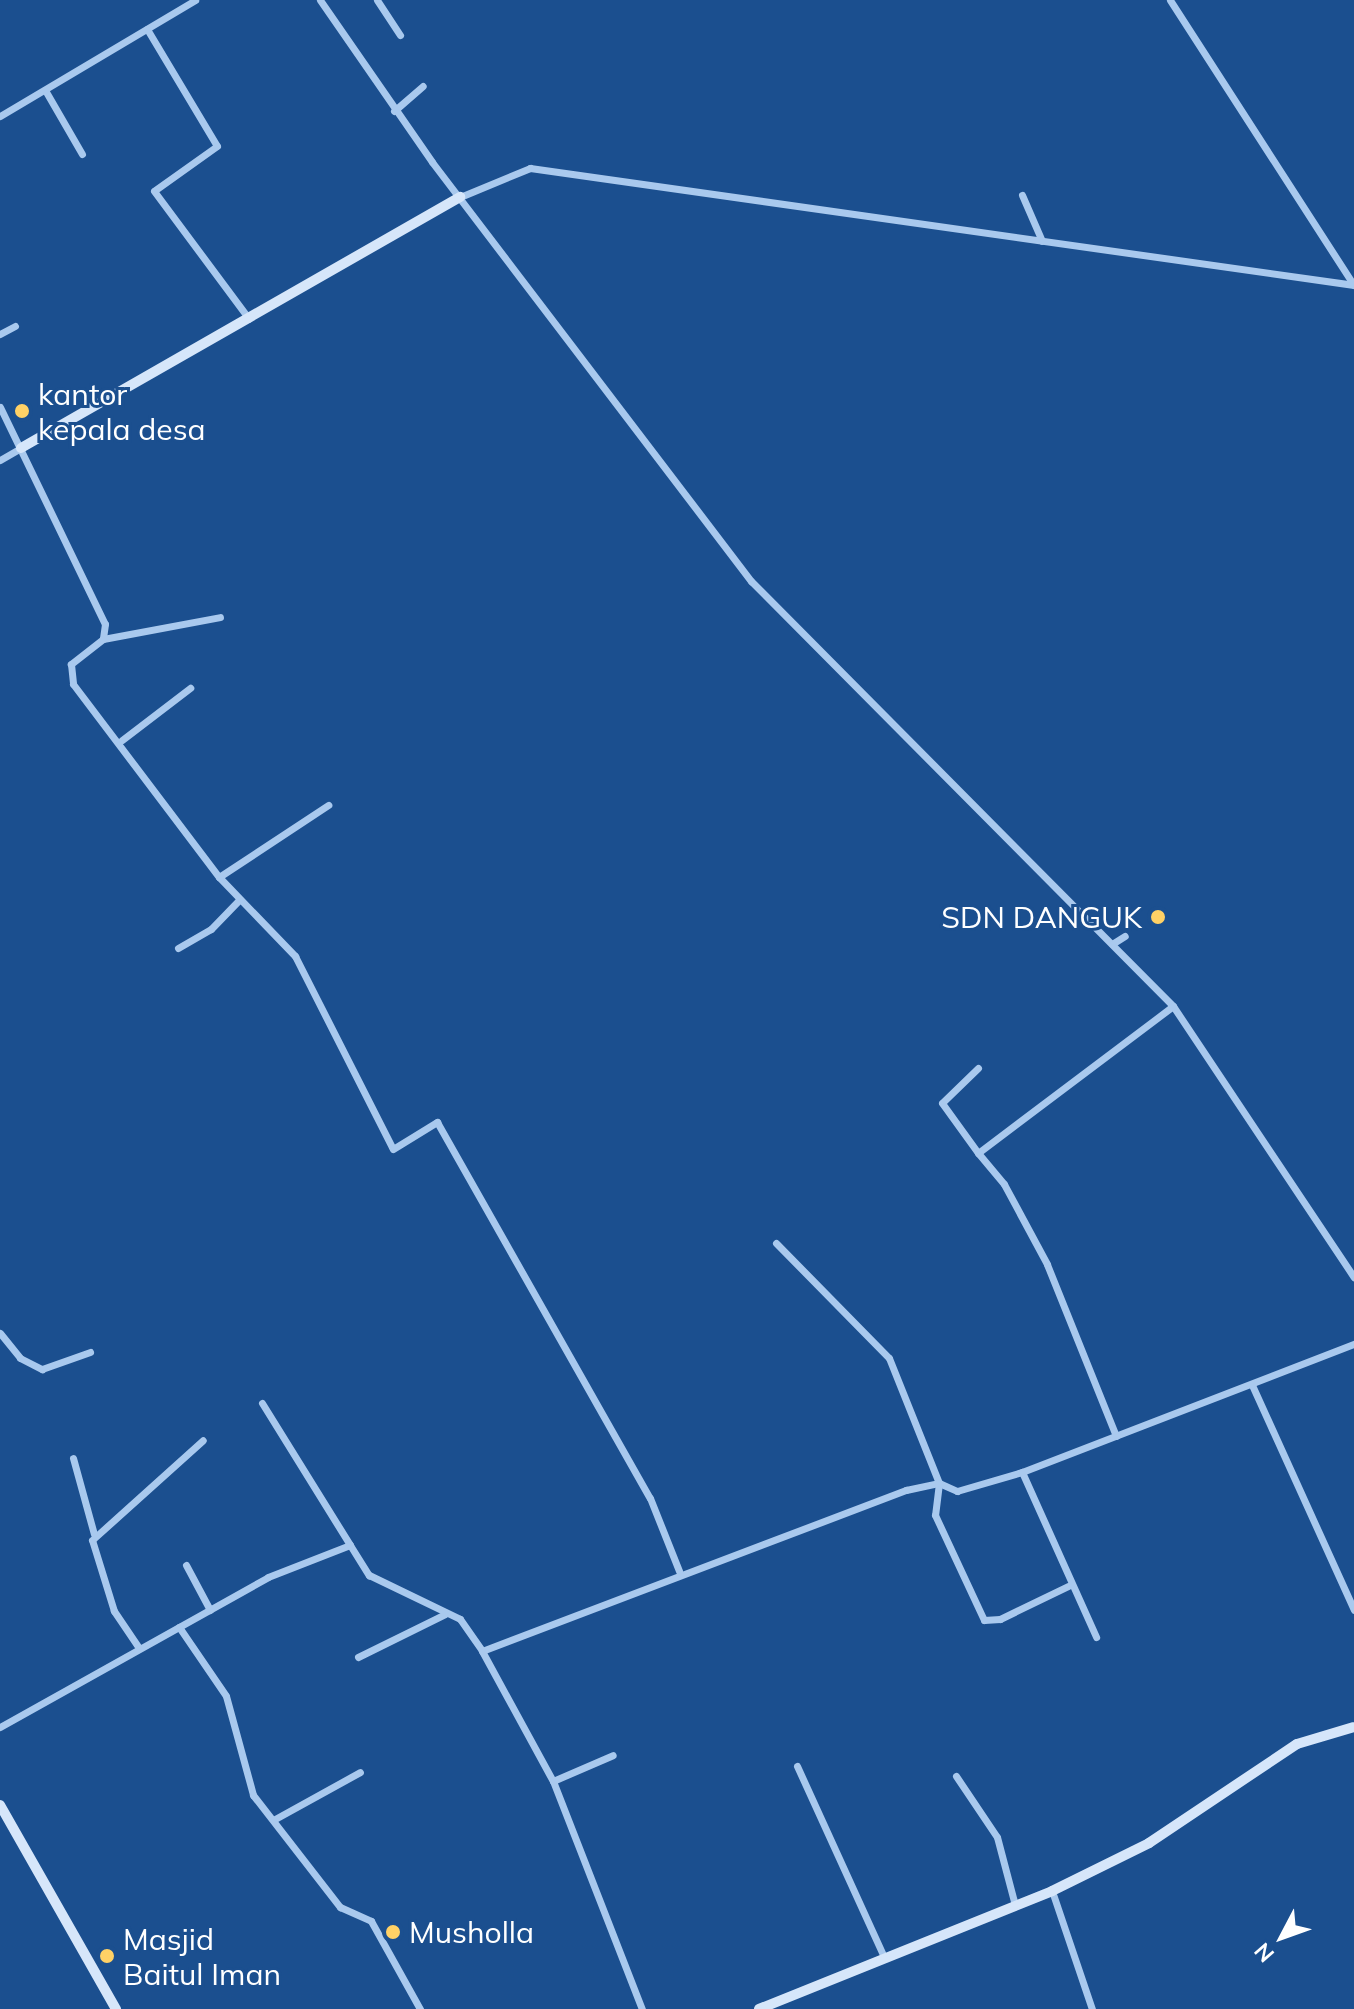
<!DOCTYPE html>
<style>
body{margin:0}
#map{position:relative;width:1354px;height:2009px;overflow:hidden;background:#1b4f8f;font-family:Mulish,sans-serif}
div>[style]{position:absolute}
[style*='--x']{left:calc(var(--x)*1px);top:calc(var(--y)*1px);width:calc(var(--w)*1px);rotate:calc(var(--a)*1deg)}
.street>*{height:7px;margin:-3.5px;padding:0 3.5px;transform-origin:3.5px;border-radius:3.5px;background:#a9c9ee}
.secondary>*{height:10px;margin:-5px;padding:0 5px;transform-origin:5px;border-radius:5px;background:#d6e6fa}
.dots>*{width:22px;height:22px;translate:-50% -50%;box-sizing:border-box;border:4px solid #1b4f8f;border-radius:50%}
span{translate:-50% -50%;white-space:nowrap;text-align:center;line-height:1.15;-webkit-text-stroke:6px #1b4f8f;paint-order:stroke}
.poi-label{font-size:30px;color:#fff}
.left{translate:0 -50%;text-align:left}
.right{translate:-100% -50%;text-align:right}
.north{position:absolute;left:1242px;top:1897px;width:80px;height:80px;-webkit-text-stroke:6px #1b4f8f;paint-order:stroke;rotate:229deg;font-size:22px;font-weight:700;line-height:32px;text-align:center;color:#fff}
.north::after{content:'';display:block;margin:auto;width:28px;height:36px;background:#fff;clip-path:polygon(50% 0,100% 100%,50% 72%,0 100%)}
</style>
<div id="map">
<div class="street">
<div style="--x:320;--y:0;--w:197;--a:55.3"></div>
<div style="--x:432;--y:162;--w:527;--a:52.72"></div>
<div style="--x:751;--y:581;--w:599;--a:45.2"></div>
<div style="--x:1173;--y:1006;--w:326;--a:56.3"></div>
<div style="--x:377;--y:0;--w:42;--a:56.7"></div>
<div style="--x:1170;--y:0;--w:339;--a:57.2"></div>
<div style="--x:147;--y:29;--w:136;--a:59.1"></div>
<div style="--x:217;--y:146;--w:77;--a:144.5"></div>
<div style="--x:154;--y:191;--w:159;--a:53.4"></div>
<div style="--x:45;--y:90;--w:74;--a:60"></div>
<div style="--x:394;--y:111;--w:38;--a:-41"></div>
<div style="--x:0;--y:116;--w:227;--a:-30.7"></div>
<div style="--x:1022;--y:195;--w:50;--a:66.5"></div>
<div style="--x:460;--y:197;--w:76;--a:-22.5"></div>
<div style="--x:530;--y:168;--w:832;--a:8.08"></div>
<div style="--x:0;--y:334;--w:17;--a:-28"></div>
<div style="--x:0;--y:407;--w:241;--a:64.2"></div>
<div style="--x:105;--y:624;--w:15;--a:98"></div>
<div style="--x:103;--y:639;--w:41;--a:142"></div>
<div style="--x:71;--y:664;--w:20;--a:84"></div>
<div style="--x:73;--y:684;--w:242;--a:52.9"></div>
<div style="--x:219;--y:877;--w:110;--a:46.1"></div>
<div style="--x:295;--y:956;--w:216;--a:63.1"></div>
<div style="--x:393;--y:1149;--w:52;--a:-31.5"></div>
<div style="--x:437;--y:1122;--w:432;--a:60.5"></div>
<div style="--x:650;--y:1498;--w:79;--a:68.3"></div>
<div style="--x:0;--y:460;--w:24;--a:-30"></div>
<div style="--x:103;--y:639;--w:119;--a:-10.6"></div>
<div style="--x:122;--y:740;--w:86;--a:-37.4"></div>
<div style="--x:219;--y:877;--w:131;--a:-33.4"></div>
<div style="--x:1112;--y:944;--w:15;--a:-32"></div>
<div style="--x:178;--y:948;--w:38;--a:-30"></div>
<div style="--x:211;--y:929;--w:40;--a:-46"></div>
<div style="--x:978;--y:1068;--w:50;--a:135.8"></div>
<div style="--x:942;--y:1103;--w:62;--a:54.2"></div>
<div style="--x:776;--y:1243;--w:161;--a:45.5"></div>
<div style="--x:889;--y:1358;--w:135;--a:68.2"></div>
<div style="--x:939;--y:1483;--w:32;--a:97"></div>
<div style="--x:935;--y:1515;--w:116;--a:65"></div>
<div style="--x:984;--y:1620;--w:16;--a:-4"></div>
<div style="--x:1000;--y:1619;--w:76;--a:-25.9"></div>
<div style="--x:0;--y:1333;--w:32;--a:51"></div>
<div style="--x:20;--y:1358;--w:25;--a:27"></div>
<div style="--x:42;--y:1369;--w:51;--a:-19.5"></div>
<div style="--x:1252;--y:1385;--w:247;--a:65.6"></div>
<div style="--x:262;--y:1403;--w:167;--a:58.2"></div>
<div style="--x:1116;--y:1436;--w:185;--a:-111.9"></div>
<div style="--x:1047;--y:1264;--w:91;--a:-118.3"></div>
<div style="--x:1004;--y:1184;--w:40;--a:-130"></div>
<div style="--x:978;--y:1153;--w:244;--a:-37"></div>
<div style="--x:73;--y:1458;--w:79;--a:74.6"></div>
<div style="--x:1022;--y:1472;--w:181;--a:65.8"></div>
<div style="--x:186;--y:1565;--w:51;--a:61.9"></div>
<div style="--x:179;--y:1627;--w:83;--a:55.7"></div>
<div style="--x:226;--y:1696;--w:103;--a:74.7"></div>
<div style="--x:253;--y:1795;--w:142;--a:52.2"></div>
<div style="--x:340;--y:1907;--w:34;--a:24"></div>
<div style="--x:371;--y:1921;--w:101;--a:60.9"></div>
<div style="--x:139;--y:1648;--w:45;--a:-124"></div>
<div style="--x:114;--y:1611;--w:74;--a:-107.2"></div>
<div style="--x:92;--y:1540;--w:149;--a:-42"></div>
<div style="--x:482;--y:1651;--w:454;--a:-20.8"></div>
<div style="--x:906;--y:1490;--w:34;--a:-12"></div>
<div style="--x:939;--y:1483;--w:20;--a:24"></div>
<div style="--x:957;--y:1491;--w:68;--a:-16.3"></div>
<div style="--x:1022;--y:1472;--w:356;--a:-21.1"></div>
<div style="--x:358;--y:1657;--w:97;--a:-26.3"></div>
<div style="--x:0;--y:1727;--w:307;--a:-29.2"></div>
<div style="--x:268;--y:1577;--w:88;--a:-21.3"></div>
<div style="--x:350;--y:1545;--w:36;--a:58"></div>
<div style="--x:369;--y:1575;--w:101;--a:25.8"></div>
<div style="--x:460;--y:1619;--w:39;--a:55"></div>
<div style="--x:482;--y:1651;--w:148;--a:61.4"></div>
<div style="--x:553;--y:1781;--w:245;--a:68.7"></div>
<div style="--x:797;--y:1766;--w:210;--a:65.5"></div>
<div style="--x:956;--y:1776;--w:73;--a:56.1"></div>
<div style="--x:997;--y:1837;--w:70;--a:75.2"></div>
<div style="--x:553;--y:1781;--w:65;--a:-23.4"></div>
<div style="--x:275;--y:1819;--w:97;--a:-28.9"></div>
<div style="--x:1052;--y:1891;--w:125;--a:71.3"></div>
</div>
<div class="secondary">
<div style="--x:21;--y:448;--w:506;--a:-29.76"></div>
<div style="--x:0;--y:1805;--w:235;--a:60.4"></div>
<div style="--x:759;--y:2009;--w:316;--a:-21.9"></div>
<div style="--x:1052;--y:1891;--w:108;--a:-26.3"></div>
<div style="--x:1149;--y:1843;--w:178;--a:-33.8"></div>
<div style="--x:1297;--y:1744;--w:59;--a:-16.6"></div>
</div>
<div class="dots">
<div style="left:22px;top:411px;background:#ffd166"></div>
<div style="left:1158px;top:917px;background:#ffd166"></div>
<div style="left:393px;top:1932px;background:#ffd166"></div>
<div style="left:107px;top:1956px;background:#ffd166"></div>
</div>
<div class="poi-label">
<span class="left" style="left:38px;top:411px">kantor<br>kepala desa</span>
<span class="right" style="left:1142px;top:917px">SDN DANGUK</span>
<span class="left" style="left:409px;top:1932px">Musholla</span>
<span class="left" style="left:123px;top:1956px">Masjid<br>Baitul Iman</span>
</div>
<div class="north">N</div>
</div>
